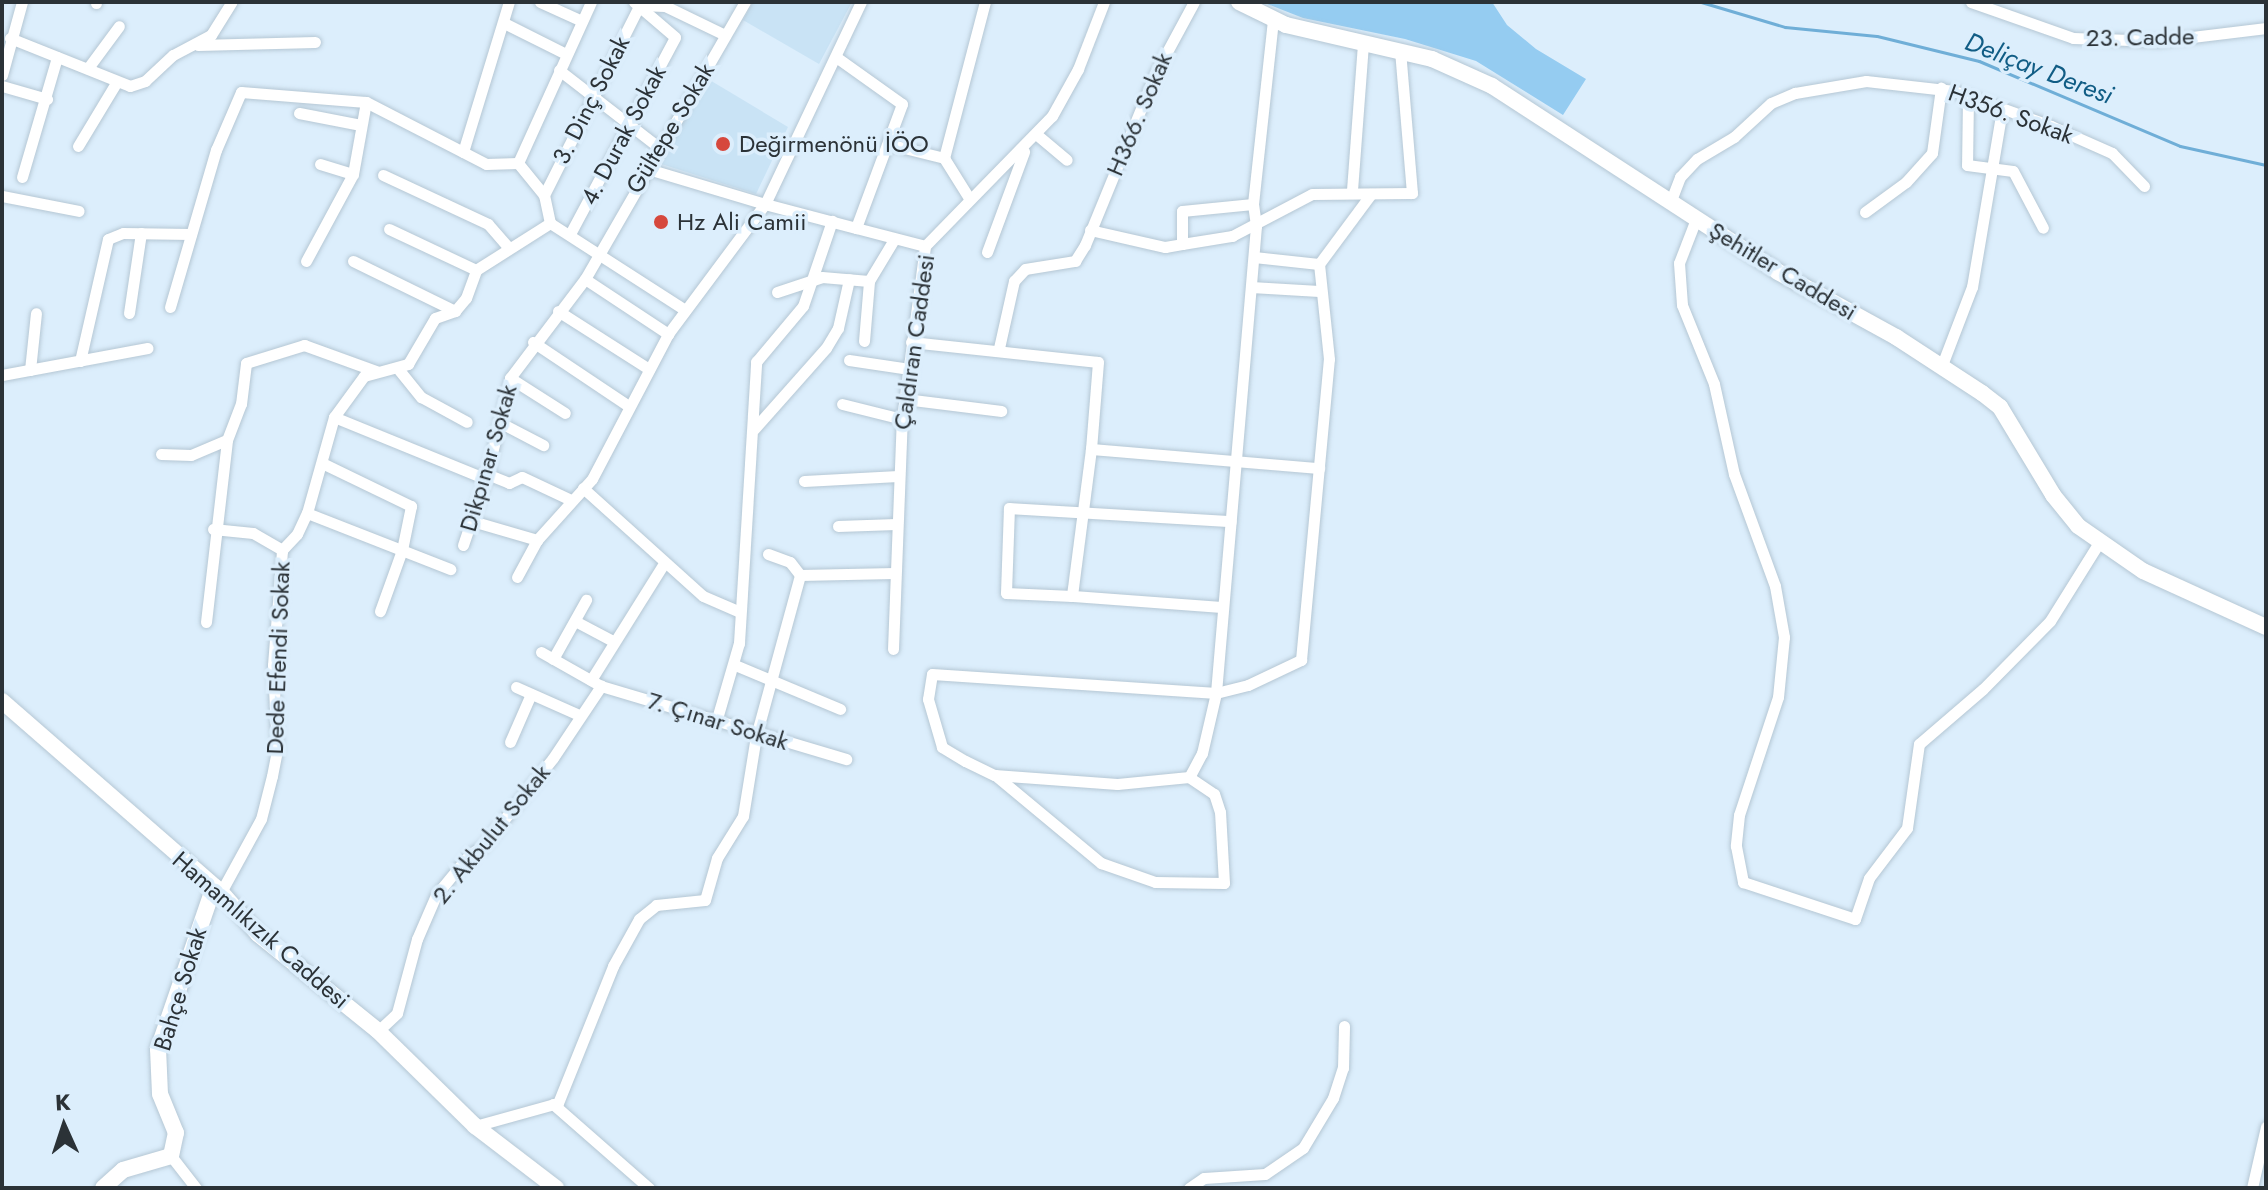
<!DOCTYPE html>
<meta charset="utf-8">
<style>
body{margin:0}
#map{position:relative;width:2268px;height:1190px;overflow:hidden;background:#dceefc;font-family:Jost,sans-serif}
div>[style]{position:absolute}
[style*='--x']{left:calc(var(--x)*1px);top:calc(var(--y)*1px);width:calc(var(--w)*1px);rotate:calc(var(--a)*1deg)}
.built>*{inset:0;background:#c9e3f5}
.green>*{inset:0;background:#95ccf1}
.stream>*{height:3px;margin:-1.5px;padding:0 1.5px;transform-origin:1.5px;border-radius:1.5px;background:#6faed7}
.roads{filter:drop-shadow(0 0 2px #b5c7d4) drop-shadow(0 0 2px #b5c7d4)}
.street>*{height:11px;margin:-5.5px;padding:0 5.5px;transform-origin:5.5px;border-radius:5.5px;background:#fff}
.secondary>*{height:16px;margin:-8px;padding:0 8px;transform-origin:8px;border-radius:8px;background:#fff}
.dots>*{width:22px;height:22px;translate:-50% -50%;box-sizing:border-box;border:4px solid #dceefc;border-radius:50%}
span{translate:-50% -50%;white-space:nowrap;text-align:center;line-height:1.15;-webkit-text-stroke:7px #dceefc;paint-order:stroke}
.street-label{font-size:24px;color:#2b3237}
.poi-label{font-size:24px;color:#2b3237}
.left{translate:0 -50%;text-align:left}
.water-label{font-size:26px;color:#115d85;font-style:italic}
.frame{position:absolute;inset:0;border:4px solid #2b3237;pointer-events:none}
.north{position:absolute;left:24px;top:1086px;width:80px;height:80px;-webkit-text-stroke:6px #dceefc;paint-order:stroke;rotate:357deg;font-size:22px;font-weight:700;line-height:32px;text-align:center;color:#2b3237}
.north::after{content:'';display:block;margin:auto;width:28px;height:36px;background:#2b3237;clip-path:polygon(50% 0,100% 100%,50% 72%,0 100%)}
</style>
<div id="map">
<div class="built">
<div style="clip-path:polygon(753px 2px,852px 2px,819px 64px,743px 20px)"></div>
<div style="clip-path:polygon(708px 79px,788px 127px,756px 194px,655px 162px)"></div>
</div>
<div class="green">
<div style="clip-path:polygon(1262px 2px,1492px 2px,1507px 25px,1536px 49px,1586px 79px,1563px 115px,1476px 61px,1405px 39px,1303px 18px)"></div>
</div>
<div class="stream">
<div style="--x:1701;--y:2;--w:88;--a:16.6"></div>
<div style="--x:1785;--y:27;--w:92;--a:5.6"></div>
<div style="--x:1877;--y:36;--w:105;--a:13.8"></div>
<div style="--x:1979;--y:61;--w:218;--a:22.9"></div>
<div style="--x:2180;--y:146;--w:88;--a:12.5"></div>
</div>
<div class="roads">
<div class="street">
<div style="--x:540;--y:2;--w:46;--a:24.3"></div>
<div style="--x:1971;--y:2;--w:108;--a:19.4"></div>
<div style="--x:2073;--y:38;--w:86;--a:2"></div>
<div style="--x:2159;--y:41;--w:108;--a:-6.9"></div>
<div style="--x:96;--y:3;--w:1;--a:-90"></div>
<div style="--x:639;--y:5;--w:26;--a:2"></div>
<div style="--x:665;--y:6;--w:67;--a:25.8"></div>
<div style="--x:504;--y:23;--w:69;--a:26.6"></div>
<div style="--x:10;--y:38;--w:129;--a:21.8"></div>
<div style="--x:130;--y:86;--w:16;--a:-18"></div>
<div style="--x:145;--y:81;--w:38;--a:-43"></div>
<div style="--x:173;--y:55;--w:43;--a:-27.8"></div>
<div style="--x:211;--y:35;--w:39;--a:-58"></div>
<div style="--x:198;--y:45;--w:117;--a:-1.5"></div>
<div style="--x:836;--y:57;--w:81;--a:35.5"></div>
<div style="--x:902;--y:104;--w:132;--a:110.4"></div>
<div style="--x:856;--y:228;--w:71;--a:14.6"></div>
<div style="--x:88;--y:68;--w:52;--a:-53.6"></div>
<div style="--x:559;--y:70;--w:124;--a:37.8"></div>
<div style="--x:2;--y:75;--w:76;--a:-74.7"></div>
<div style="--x:2;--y:86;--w:47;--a:16.1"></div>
<div style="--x:1968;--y:97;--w:68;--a:90.8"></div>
<div style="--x:1967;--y:165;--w:46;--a:7.4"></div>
<div style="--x:2013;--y:171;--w:64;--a:62.2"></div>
<div style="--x:299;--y:113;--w:63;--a:11"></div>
<div style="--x:1036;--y:134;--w:40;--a:40"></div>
<div style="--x:888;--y:144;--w:58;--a:14"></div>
<div style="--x:944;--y:158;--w:161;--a:-75.3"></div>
<div style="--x:78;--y:146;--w:74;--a:-58.9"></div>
<div style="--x:463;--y:152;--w:157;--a:-73"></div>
<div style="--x:944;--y:158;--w:47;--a:58"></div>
<div style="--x:518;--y:163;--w:177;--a:-65.6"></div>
<div style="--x:320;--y:164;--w:34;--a:17"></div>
<div style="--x:645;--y:168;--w:125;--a:16.7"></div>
<div style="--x:765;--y:204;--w:224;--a:-64.6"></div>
<div style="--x:383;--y:175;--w:116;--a:25"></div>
<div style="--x:488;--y:224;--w:32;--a:49"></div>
<div style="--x:22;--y:177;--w:125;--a:-73.7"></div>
<div style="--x:1352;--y:190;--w:148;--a:-85.7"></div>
<div style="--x:544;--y:195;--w:216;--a:-63.3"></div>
<div style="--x:2;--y:196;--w:78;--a:11"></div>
<div style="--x:1670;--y:203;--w:28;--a:-69"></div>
<div style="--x:1680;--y:177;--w:25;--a:-47"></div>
<div style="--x:1697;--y:159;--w:43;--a:-30.7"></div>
<div style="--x:1734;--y:137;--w:50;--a:-42.6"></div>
<div style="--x:1771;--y:103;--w:26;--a:-23"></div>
<div style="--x:1795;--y:93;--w:72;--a:-9.6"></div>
<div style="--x:1866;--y:81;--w:89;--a:6.5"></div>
<div style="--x:1954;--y:91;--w:103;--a:19.8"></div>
<div style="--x:2051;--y:126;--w:67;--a:23.9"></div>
<div style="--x:2112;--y:153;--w:46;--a:45.9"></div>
<div style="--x:1253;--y:204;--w:22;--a:82"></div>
<div style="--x:1256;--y:226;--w:469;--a:94.9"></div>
<div style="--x:1216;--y:693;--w:62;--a:103.1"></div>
<div style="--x:1202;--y:753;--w:27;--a:118"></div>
<div style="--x:1189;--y:777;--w:72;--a:174.4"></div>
<div style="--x:1117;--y:784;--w:123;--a:-175.8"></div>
<div style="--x:994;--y:775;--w:32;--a:-154"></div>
<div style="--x:965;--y:761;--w:27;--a:-149"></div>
<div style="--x:942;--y:747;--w:50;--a:-106.3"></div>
<div style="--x:928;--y:699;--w:25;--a:-81"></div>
<div style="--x:932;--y:674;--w:285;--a:3.8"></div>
<div style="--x:1216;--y:693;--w:33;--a:-14"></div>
<div style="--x:1248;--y:685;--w:59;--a:-25.3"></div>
<div style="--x:1301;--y:660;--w:302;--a:-84.7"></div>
<div style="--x:1329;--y:359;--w:96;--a:-96"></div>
<div style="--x:1319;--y:264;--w:87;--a:-53.4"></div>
<div style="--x:1865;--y:212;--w:51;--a:-36.2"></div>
<div style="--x:1906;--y:182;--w:39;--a:-48"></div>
<div style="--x:1932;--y:153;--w:66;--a:-82.1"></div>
<div style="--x:1696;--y:219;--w:47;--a:111.1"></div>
<div style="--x:1679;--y:263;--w:42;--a:85.9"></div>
<div style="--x:1682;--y:305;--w:85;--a:67.9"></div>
<div style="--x:1714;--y:384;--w:92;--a:77.5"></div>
<div style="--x:1734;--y:474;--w:119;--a:69.9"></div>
<div style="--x:1775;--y:586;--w:52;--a:80"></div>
<div style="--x:1784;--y:637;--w:60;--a:95.7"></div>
<div style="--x:1778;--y:697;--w:124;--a:108.3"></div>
<div style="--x:1739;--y:815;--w:31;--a:96"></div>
<div style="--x:1736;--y:846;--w:37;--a:79"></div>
<div style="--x:1743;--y:882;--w:118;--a:18.3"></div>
<div style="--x:1855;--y:919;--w:43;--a:-71.1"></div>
<div style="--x:1869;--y:878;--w:63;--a:-52.8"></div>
<div style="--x:1907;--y:828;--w:85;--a:-81.9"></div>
<div style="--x:1919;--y:744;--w:84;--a:-40.7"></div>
<div style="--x:1983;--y:689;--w:95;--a:-45.4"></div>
<div style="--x:2050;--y:621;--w:94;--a:-58"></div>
<div style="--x:550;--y:223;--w:161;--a:32.8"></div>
<div style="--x:389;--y:229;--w:96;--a:25.2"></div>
<div style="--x:1090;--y:230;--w:77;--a:12.8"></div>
<div style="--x:1165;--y:247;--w:17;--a:-10"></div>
<div style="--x:1182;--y:244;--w:33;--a:-90"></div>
<div style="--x:1182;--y:211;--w:71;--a:-5.6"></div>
<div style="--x:1253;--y:204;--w:186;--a:-83.8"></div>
<div style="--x:570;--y:234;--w:223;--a:-61.9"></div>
<div style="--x:675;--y:37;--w:54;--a:-139.5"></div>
<div style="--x:1182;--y:244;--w:51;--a:-9.1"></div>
<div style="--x:1232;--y:236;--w:90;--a:-27.7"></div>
<div style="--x:1312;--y:194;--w:100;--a:-0.6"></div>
<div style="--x:1412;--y:193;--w:143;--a:-94.8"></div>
<div style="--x:987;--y:252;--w:107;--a:-69.7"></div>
<div style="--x:1254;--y:257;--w:65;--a:6.1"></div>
<div style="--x:306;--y:261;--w:99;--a:-61.6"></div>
<div style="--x:353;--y:174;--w:73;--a:-79.8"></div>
<div style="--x:353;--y:261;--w:114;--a:26.1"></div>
<div style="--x:585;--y:279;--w:100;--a:33.5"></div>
<div style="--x:1251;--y:287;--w:68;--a:3.4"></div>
<div style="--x:777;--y:292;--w:47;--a:-18.4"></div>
<div style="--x:822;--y:277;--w:47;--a:4.9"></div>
<div style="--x:869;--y:281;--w:47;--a:-59"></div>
<div style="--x:170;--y:307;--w:164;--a:-73.7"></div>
<div style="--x:216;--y:150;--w:63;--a:-66.7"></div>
<div style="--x:241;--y:92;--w:125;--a:4.6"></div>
<div style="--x:366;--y:102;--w:135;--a:27.3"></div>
<div style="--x:486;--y:164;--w:32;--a:-2"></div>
<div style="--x:558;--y:311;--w:108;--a:32.5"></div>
<div style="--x:129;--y:313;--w:81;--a:-81.5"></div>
<div style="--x:864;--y:341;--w:60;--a:-85.2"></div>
<div style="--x:533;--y:342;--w:113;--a:33.8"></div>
<div style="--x:911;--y:342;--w:188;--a:6.1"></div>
<div style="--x:1098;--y:362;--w:87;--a:94.6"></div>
<div style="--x:1091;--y:449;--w:229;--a:4.8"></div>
<div style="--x:999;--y:348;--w:69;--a:-77.4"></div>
<div style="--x:1014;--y:281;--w:16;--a:-47"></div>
<div style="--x:1025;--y:269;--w:51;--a:-9.1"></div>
<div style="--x:1075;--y:261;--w:19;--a:-58"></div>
<div style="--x:1085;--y:245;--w:185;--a:-67.7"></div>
<div style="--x:1155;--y:74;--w:82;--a:-61.6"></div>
<div style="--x:849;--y:360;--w:61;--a:8.5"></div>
<div style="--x:80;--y:361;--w:125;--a:-77.1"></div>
<div style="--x:108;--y:239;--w:16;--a:-22"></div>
<div style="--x:123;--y:233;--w:68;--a:0.8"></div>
<div style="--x:1942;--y:365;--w:84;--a:-69"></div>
<div style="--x:1972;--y:287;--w:181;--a:-80.4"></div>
<div style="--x:30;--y:370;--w:57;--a:-84"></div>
<div style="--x:399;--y:370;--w:35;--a:51"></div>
<div style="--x:421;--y:397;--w:52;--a:28.5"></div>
<div style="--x:2;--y:375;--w:148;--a:-10.5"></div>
<div style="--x:510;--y:378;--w:65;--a:32.5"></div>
<div style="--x:905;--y:399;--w:97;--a:7.1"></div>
<div style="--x:842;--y:404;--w:62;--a:14"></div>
<div style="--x:334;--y:417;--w:164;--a:22.2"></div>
<div style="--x:499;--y:422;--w:50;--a:27.6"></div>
<div style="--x:754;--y:429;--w:108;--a:-48.4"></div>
<div style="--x:826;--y:348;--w:23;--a:-59"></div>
<div style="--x:838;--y:328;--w:50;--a:-77.3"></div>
<div style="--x:1091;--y:449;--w:148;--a:97.4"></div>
<div style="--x:1072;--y:596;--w:151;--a:4.2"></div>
<div style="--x:161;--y:454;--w:30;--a:2"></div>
<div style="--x:191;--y:455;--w:39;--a:-23"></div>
<div style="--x:227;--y:440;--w:39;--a:-69"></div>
<div style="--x:241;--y:404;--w:41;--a:-83"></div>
<div style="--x:246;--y:363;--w:61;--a:-17.2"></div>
<div style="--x:304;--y:345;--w:77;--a:19.9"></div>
<div style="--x:322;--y:463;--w:99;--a:25.8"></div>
<div style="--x:411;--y:506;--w:45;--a:101.6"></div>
<div style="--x:402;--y:550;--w:65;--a:109.8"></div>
<div style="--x:487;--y:474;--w:24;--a:22"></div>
<div style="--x:509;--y:483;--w:14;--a:-25"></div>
<div style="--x:522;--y:477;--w:54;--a:25.1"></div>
<div style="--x:804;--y:481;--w:94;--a:-3"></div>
<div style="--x:583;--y:488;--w:161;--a:42"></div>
<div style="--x:703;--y:596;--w:40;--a:23.4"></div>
<div style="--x:307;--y:513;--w:154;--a:21.4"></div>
<div style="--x:472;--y:521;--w:68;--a:16.3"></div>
<div style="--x:838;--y:526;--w:58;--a:-2"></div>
<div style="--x:213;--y:529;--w:40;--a:5.7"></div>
<div style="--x:253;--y:533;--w:34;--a:30"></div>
<div style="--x:463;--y:545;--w:75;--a:-71.3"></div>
<div style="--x:487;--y:474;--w:99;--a:-76.5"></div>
<div style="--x:510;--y:378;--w:124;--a:-52.9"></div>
<div style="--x:585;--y:279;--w:320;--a:-60"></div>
<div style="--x:768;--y:554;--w:23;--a:20"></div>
<div style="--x:790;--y:562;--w:16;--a:52"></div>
<div style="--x:800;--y:575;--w:94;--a:-1.2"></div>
<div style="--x:517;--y:577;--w:42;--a:-61.6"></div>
<div style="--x:537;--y:540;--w:82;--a:-48"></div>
<div style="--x:592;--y:479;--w:164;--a:-62.3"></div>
<div style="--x:668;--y:334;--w:162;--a:-53.3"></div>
<div style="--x:765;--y:204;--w:94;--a:14.8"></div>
<div style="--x:1072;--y:596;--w:66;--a:-177.4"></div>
<div style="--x:1006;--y:593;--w:85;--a:-88"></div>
<div style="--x:1009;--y:508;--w:222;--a:3.4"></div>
<div style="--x:575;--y:621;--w:43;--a:27.8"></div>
<div style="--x:206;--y:622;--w:183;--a:-83.4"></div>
<div style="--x:893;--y:649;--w:230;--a:-87.8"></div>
<div style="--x:902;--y:419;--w:175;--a:-82.4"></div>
<div style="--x:925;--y:246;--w:182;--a:-45.7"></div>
<div style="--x:1052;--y:116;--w:54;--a:-61"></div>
<div style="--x:1078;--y:69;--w:72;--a:-68.8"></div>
<div style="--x:541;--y:652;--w:69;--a:29.5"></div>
<div style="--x:601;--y:686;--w:256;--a:16.6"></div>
<div style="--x:553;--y:659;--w:68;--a:-60.8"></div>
<div style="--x:735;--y:665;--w:114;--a:22.7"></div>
<div style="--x:591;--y:680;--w:138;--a:-58"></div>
<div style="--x:516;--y:687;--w:69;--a:24"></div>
<div style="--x:716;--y:722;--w:82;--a:-73.8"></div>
<div style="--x:739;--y:643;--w:282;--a:-86.5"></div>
<div style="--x:756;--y:362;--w:73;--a:-50"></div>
<div style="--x:803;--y:306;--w:90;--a:-71.2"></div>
<div style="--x:510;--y:742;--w:52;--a:-66.4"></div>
<div style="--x:995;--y:775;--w:138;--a:39.7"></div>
<div style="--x:1101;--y:863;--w:57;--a:19.4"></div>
<div style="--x:1155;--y:882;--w:69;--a:0.8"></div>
<div style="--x:1224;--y:883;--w:71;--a:-93.2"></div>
<div style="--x:1220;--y:812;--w:19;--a:-108"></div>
<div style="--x:1214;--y:794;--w:30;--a:-146"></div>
<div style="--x:221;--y:892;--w:83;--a:-61.3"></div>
<div style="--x:261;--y:819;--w:44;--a:-75.7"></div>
<div style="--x:272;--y:776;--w:25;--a:-79"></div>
<div style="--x:277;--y:751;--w:86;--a:-92.7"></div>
<div style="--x:273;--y:665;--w:115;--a:-85.5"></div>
<div style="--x:282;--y:550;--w:22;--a:-47"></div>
<div style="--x:297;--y:534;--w:23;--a:-65"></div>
<div style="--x:307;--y:513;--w:100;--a:-74.3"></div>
<div style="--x:334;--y:417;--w:51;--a:-53.8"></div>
<div style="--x:364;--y:376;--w:46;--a:-15.3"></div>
<div style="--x:408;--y:364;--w:53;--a:-59.6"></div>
<div style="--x:435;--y:318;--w:21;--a:-19"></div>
<div style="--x:455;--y:311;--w:17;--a:-50"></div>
<div style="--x:466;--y:298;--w:30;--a:-70"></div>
<div style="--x:476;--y:270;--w:88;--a:-32.4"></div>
<div style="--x:550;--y:223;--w:29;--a:-102"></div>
<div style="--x:544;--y:195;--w:41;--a:-129.1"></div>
<div style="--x:378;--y:1031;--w:26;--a:-43"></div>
<div style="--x:397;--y:1013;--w:77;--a:-74.9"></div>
<div style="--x:417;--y:939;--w:48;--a:-66.6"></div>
<div style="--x:436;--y:895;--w:52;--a:-50.5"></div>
<div style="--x:469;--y:855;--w:17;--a:-33"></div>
<div style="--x:483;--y:846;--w:112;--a:-51.5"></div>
<div style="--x:553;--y:758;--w:87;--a:-56.3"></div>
<div style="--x:553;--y:1104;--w:128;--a:41.2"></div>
<div style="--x:475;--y:1126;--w:86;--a:-15.5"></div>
<div style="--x:558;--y:1103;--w:148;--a:-68.1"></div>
<div style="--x:613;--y:966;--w:54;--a:-61"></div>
<div style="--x:639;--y:919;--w:22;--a:-39"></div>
<div style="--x:656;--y:905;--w:49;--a:-5.8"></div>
<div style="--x:705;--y:900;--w:44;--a:-74.1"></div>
<div style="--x:717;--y:858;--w:49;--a:-58.2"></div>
<div style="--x:743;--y:816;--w:81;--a:-80.8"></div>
<div style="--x:756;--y:736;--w:167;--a:-74.7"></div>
<div style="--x:171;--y:1156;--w:41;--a:52"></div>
<div style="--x:1189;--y:1188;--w:18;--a:-34"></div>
<div style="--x:1204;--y:1178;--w:61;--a:-3.8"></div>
<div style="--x:1265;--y:1174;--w:46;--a:-34.4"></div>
<div style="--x:1303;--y:1148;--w:58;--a:-59"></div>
<div style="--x:1333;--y:1098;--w:32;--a:-72"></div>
<div style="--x:1343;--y:1068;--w:42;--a:-88.6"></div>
<div style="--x:2252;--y:1188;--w:63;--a:-77.1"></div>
</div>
<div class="secondary">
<div style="--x:1239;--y:2;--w:52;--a:26.1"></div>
<div style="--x:1286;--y:25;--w:150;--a:13.1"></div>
<div style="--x:1432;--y:59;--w:66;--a:24.2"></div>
<div style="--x:1492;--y:86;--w:341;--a:33"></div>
<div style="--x:1778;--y:272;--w:135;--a:28.8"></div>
<div style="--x:1896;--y:337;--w:103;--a:33.1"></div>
<div style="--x:1982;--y:393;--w:23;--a:38"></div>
<div style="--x:2000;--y:407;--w:103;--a:58.9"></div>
<div style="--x:2053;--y:495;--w:40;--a:51"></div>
<div style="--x:2078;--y:526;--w:79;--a:34.7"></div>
<div style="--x:2143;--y:571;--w:135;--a:24.5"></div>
<div style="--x:2;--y:701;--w:291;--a:41.1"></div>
<div style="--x:221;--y:892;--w:56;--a:48.6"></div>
<div style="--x:258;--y:934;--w:154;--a:38.9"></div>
<div style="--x:378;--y:1031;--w:136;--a:44.4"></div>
<div style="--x:475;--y:1126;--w:102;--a:37.4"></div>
<div style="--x:103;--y:1188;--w:27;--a:-42"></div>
<div style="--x:123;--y:1170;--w:50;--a:-16.3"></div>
<div style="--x:171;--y:1156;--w:24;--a:-78"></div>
<div style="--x:176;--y:1133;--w:42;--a:-112.3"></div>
<div style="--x:160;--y:1094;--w:45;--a:-92.5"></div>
<div style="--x:158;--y:1049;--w:172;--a:-71"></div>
</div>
</div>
<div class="dots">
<div style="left:723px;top:144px;background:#d6483d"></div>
<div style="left:661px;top:222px;background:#d6483d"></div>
</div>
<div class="street-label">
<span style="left:2140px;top:37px;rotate:-1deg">23. Cadde</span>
<span style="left:591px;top:100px;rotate:-63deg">3. Dinç Sokak</span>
<span style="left:1139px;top:114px;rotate:-67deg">H366. Sokak</span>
<span style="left:2011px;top:114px;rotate:20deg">H356. Sokak</span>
<span style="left:670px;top:128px;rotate:-59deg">Gültepe Sokak</span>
<span style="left:623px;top:135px;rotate:-62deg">4. Durak Sokak</span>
<span style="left:1783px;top:271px;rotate:31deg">Şehitler Caddesi</span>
<span style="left:914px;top:342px;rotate:-82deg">Çaldıran Caddesi</span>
<span style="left:488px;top:458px;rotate:-74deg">Dikpınar Sokak</span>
<span style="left:278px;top:658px;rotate:-88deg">Dede Efendi Sokak</span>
<span style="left:718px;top:721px;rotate:17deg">7. Çınar Sokak</span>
<span style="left:491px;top:834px;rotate:-51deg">2. Akbulut Sokak</span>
<span style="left:261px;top:930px;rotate:41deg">Hamamlıkızık Caddesi</span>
<span style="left:180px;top:989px;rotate:-73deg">Bahçe Sokak</span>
</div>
<div class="poi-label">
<span class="left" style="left:739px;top:144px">Değirmenönü İÖO</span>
<span class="left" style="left:677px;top:222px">Hz Ali Camii</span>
</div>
<div class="water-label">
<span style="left:2039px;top:69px;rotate:21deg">Deliçay Deresi</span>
</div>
<div class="frame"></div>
<div class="north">K</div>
</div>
